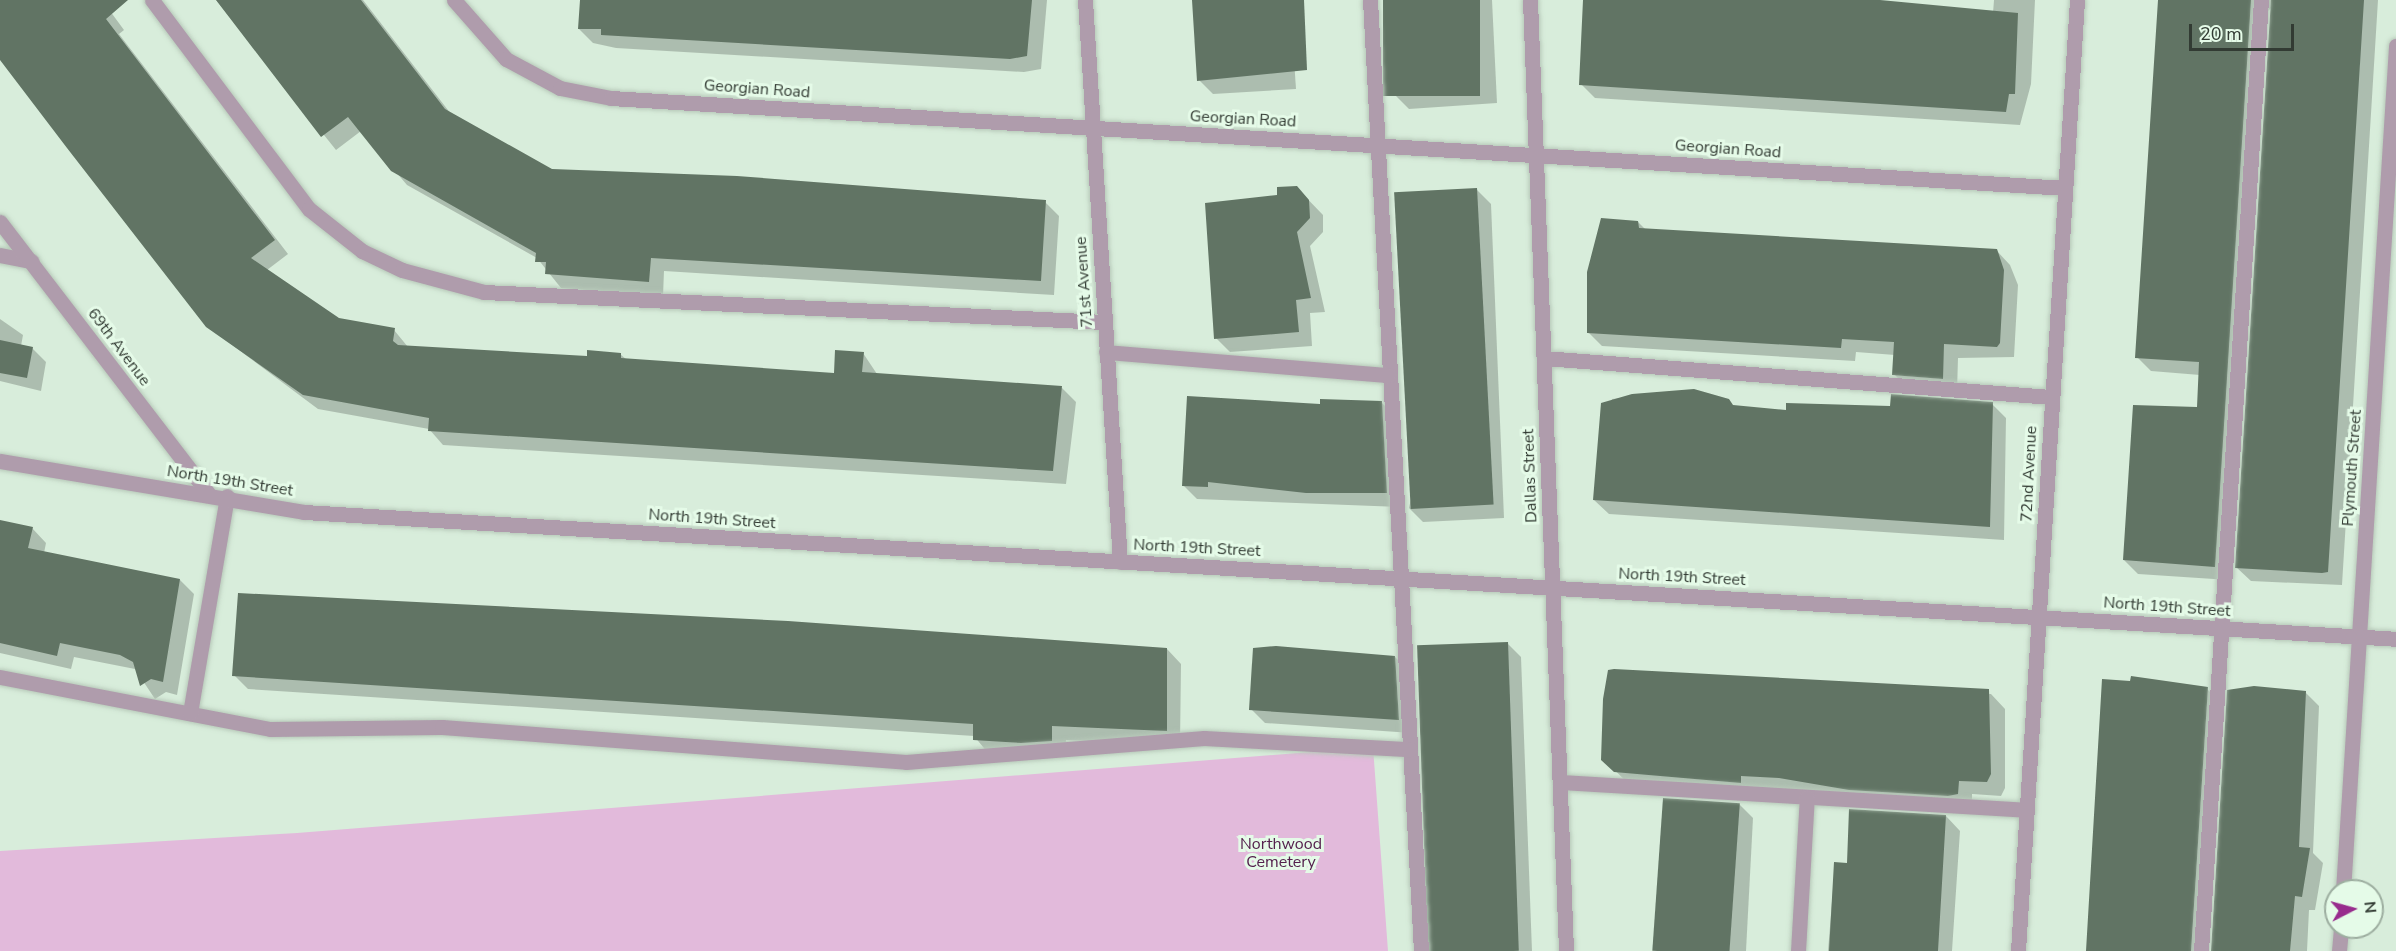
<!DOCTYPE html>
<style>
body{margin:0}
#map{position:relative;width:2396px;height:951px;overflow:hidden;background:#d8eddb;font-family:"Nunito Sans",sans-serif}
div>[style]{position:absolute}
[style*='--x']{left:calc(var(--x)*1px);top:calc(var(--y)*1px);width:calc(var(--w)*1px);rotate:calc(var(--a)*1deg)}
.green>*{inset:0;background:#e2badb}
.shadow>*{inset:0;background:#0003}
.building>*{inset:0;background:#617464;transform-origin:0 0}
.roads{filter:drop-shadow(0 0 2px #b7c9b9) drop-shadow(0 0 2px #b7c9b9)}
.service>*{height:15px;margin:-7.5px;padding:0 7.5px;transform-origin:7.5px;border-radius:7.5px;background:#af9cac}
.minor>*{height:15px;margin:-7.5px;padding:0 7.5px;transform-origin:7.5px;border-radius:7.5px;background:#af9cac}
.tertiary>*{height:15px;margin:-7.5px;padding:0 7.5px;transform-origin:7.5px;border-radius:7.5px;background:#af9cac}
span{translate:-50% -50%;white-space:nowrap;text-align:center;line-height:1.15;-webkit-text-stroke:6px #e5fbe8;paint-order:stroke}
.street-label{font-size:16px;color:#323b33}
.park-label{font-size:16px;color:#54204d}
.north{position:absolute;left:2324px;top:879px;width:60px;height:60px;box-sizing:border-box;background:#e5fbe8;border:2px solid #9daea0;border-radius:50%;rotate:84deg;font-size:16px;font-weight:700;line-height:24px;text-align:center;color:#323b33}
.north::after{content:'';display:block;margin:auto;width:21px;height:27px;background:#982c8d;clip-path:polygon(50% 0,100% 100%,50% 72%,0 100%)}
.scale{position:absolute;left:2189px;top:24px;width:105px;height:27px;box-sizing:border-box;border:3px solid #323b33;border-top:0;padding-left:8px;font-size:18px;line-height:21px;white-space:nowrap;color:#323b33;-webkit-text-stroke:4px #e5fbe8;paint-order:stroke}
</style>
<div id="map">
<div class="green">
<div style="clip-path:polygon(1373px 747px,1388px 951px,0 951px,0 851px,297px 833px)"></div>
</div>
<div class="shadow">
<div style="clip-path:polygon(0 0,102px 0,124px 30px,119px 34px,288px 254px,267px 270px,338px 320px,394px 330px,408px 347px,588px 358px,620px 354px,627px 360px,835px 375px,863px 353px,877px 374px,1062px 388px,1076px 402px,1066px 484px,443px 445px,429px 429px,318px 409px,207px 326px,0 57px)"></div>
<div style="clip-path:polygon(216px 0,363px 0,451px 114px,551px 171px,1045px 202px,1059px 216px,1054px 295px,664px 271px,663px 296px,561px 288px,537px 258px,407px 185px,361px 131px,336px 150px)"></div>
<div style="clip-path:polygon(581px 0,1047px 0,1041px 69px,1024px 72px,616px 48px,593px 43px,579px 29px)"></div>
<div style="clip-path:polygon(1194px 0,1290px 0,1296px 89px,1213px 94px,1199px 80px)"></div>
<div style="clip-path:polygon(1388px 0,1492px 0,1497px 103px,1409px 109px,1395px 95px)"></div>
<div style="clip-path:polygon(1586px 0,1835px 0,1993px 13px,1994px 0,2035px 0,2031px 84px,2020px 125px,1595px 98px,1581px 84px)"></div>
<div style="clip-path:polygon(2163px 0,2378px 0,2342px 585px,2251px 581px,2236px 567px,2272px 7px,2265px 14px,2229px 580px,2138px 574px,2124px 560px,2198px 409px,2200px 375px,2151px 371px,2137px 357px)"></div>
<div style="clip-path:polygon(1296px 187px,1323px 215px,1323px 232px,1310px 246px,1325px 312px,1310px 313px,1312px 346px,1230px 352px,1216px 338px,1279px 197px)"></div>
<div style="clip-path:polygon(1477px 190px,1491px 204px,1504px 518px,1423px 522px,1409px 508px)"></div>
<div style="clip-path:polygon(1638px 222px,1646px 230px,1996px 250px,2010px 265px,2018px 285px,2014px 357px,1958px 358px,1957px 392px,1908px 388px,1894px 374px,1895px 355px,1856px 352px,1855px 361px,1602px 346px,1588px 332px)"></div>
<div style="clip-path:polygon(0 319px,23px 335px,21px 346px,32px 348px,46px 362px,41px 391px,0 381px)"></div>
<div style="clip-path:polygon(1694px 391px,1735px 407px,1787px 411px,1992px 404px,2006px 418px,2004px 540px,1609px 514px,1594px 500px,1612px 399px)"></div>
<div style="clip-path:polygon(1381px 402px,1395px 416px,1400px 507px,1197px 499px,1183px 485px,1321px 406px)"></div>
<div style="clip-path:polygon(0 522px,32px 528px,46px 543px,44px 553px,180px 580px,194px 594px,177px 695px,166px 692px,155px 699px,135px 669px,74px 657px,71px 669px,0 653px)"></div>
<div style="clip-path:polygon(1507px 643px,1521px 657px,1532px 951px,1429px 951px,1419px 646px)"></div>
<div style="clip-path:polygon(1167px 649px,1181px 664px,1180px 745px,1066px 740px,1065px 754px,988px 753px,974px 736px,248px 689px,234px 675px)"></div>
<div style="clip-path:polygon(1395px 657px,1409px 671px,1412px 733px,1265px 723px,1251px 709px)"></div>
<div style="clip-path:polygon(1614px 670px,1991px 694px,2005px 709px,2005px 788px,2001px 796px,1972px 794px,1972px 808px,1630px 785px,1603px 759px)"></div>
<div style="clip-path:polygon(2207px 689px,2221px 703px,2206px 951px,2090px 951px)"></div>
<div style="clip-path:polygon(2305px 692px,2319px 706px,2313px 853px,2323px 863px,2315px 910px,2309px 910px,2307px 951px,2212px 951px)"></div>
<div style="clip-path:polygon(1739px 804px,1753px 818px,1746px 951px,1656px 951px)"></div>
<div style="clip-path:polygon(1946px 816px,1960px 831px,1952px 951px,1828px 951px,1835px 864px,1848px 865px)"></div>
</div>
<div class="building">
<div style="clip-path:polygon(0 0,128px 0,106px 19px,275px 240px,251px 258px,339px 318px,395px 328px,393px 341px,398px 345px,587px 356px,587px 350px,621px 353px,621px 358px,834px 373px,835px 350px,864px 352px,862px 372px,1062px 386px,1053px 471px,428px 431px,429px 418px,303px 395px,206px 327px,67px 148px,0 60px)"></div>
<div style="clip-path:polygon(216px 0,361px 0,445px 109px,552px 169px,737px 176px,1046px 200px,1041px 281px,651px 258px,649px 282px,545px 274px,546px 262px,535px 262px,536px 253px,391px 171px,348px 117px,321px 137px)"></div>
<div style="clip-path:polygon(580px 0,1032px 0,1027px 56px,1010px 59px,601px 35px,601px 29px,578px 29px)"></div>
<div style="clip-path:polygon(1192px 0,1304px 0,1307px 70px,1197px 81px)"></div>
<div style="left:1383px;top:0;width:97px;height:96px"></div>
<div style="clip-path:polygon(1583px 0,1880px 0,2018px 13px,2015px 94px,2009px 94px,2006px 112px,1579px 85px)"></div>
<div style="clip-path:polygon(2158px 0,2251px 0,2215px 567px,2123px 560px,2133px 405px,2197px 407px,2199px 362px,2135px 358px)"></div>
<div style="clip-path:polygon(2271px 0,2364px 0,2328px 572px,2322px 573px,2235px 568px)"></div>
<div style="clip-path:polygon(1297px 186px,1309px 200px,1310px 218px,1297px 232px,1311px 298px,1296px 300px,1299px 332px,1214px 339px,1205px 203px,1277px 195px,1277px 187px)"></div>
<div style="left:1477px;top:188px;width:317px;height:83px;rotate:87deg"></div>
<div style="clip-path:polygon(1601px 218px,1638px 221px,1639px 228px,1997px 249px,2004px 270px,2000px 343px,1997px 347px,1944px 344px,1943px 379px,1892px 375px,1894px 342px,1842px 339px,1841px 348px,1587px 333px,1587px 272px)"></div>
<div style="clip-path:polygon(0 340px,33px 347px,27px 378px,0 373px)"></div>
<div style="clip-path:polygon(1694px 389px,1729px 399px,1733px 405px,1786px 410px,1786px 403px,1890px 406px,1891px 394px,1993px 402px,1990px 527px,1593px 500px,1601px 403px,1632px 394px)"></div>
<div style="clip-path:polygon(1187px 396px,1320px 404px,1320px 399px,1382px 401px,1387px 493px,1306px 493px,1208px 482px,1208px 487px,1182px 486px)"></div>
<div style="clip-path:polygon(0 520px,33px 527px,28px 548px,180px 579px,163px 682px,151px 679px,140px 686px,133px 662px,120px 655px,60px 643px,57px 656px,0 643px)"></div>
<div style="clip-path:polygon(238px 593px,788px 621px,1167px 648px,1167px 731px,1052px 726px,1052px 741px,1021px 743px,973px 740px,973px 724px,232px 676px)"></div>
<div style="left:1508px;top:642px;width:309px;height:91px;rotate:88deg"></div>
<div style="clip-path:polygon(1276px 646px,1395px 656px,1399px 720px,1249px 710px,1253px 648px)"></div>
<div style="clip-path:polygon(1614px 669px,1989px 689px,1991px 774px,1987px 782px,1959px 781px,1958px 794px,1948px 796px,1849px 790px,1779px 778px,1741px 776px,1741px 783px,1614px 772px,1601px 760px,1603px 699px,1608px 670px)"></div>
<div style="clip-path:polygon(2131px 676px,2208px 687px,2191px 951px,2086px 951px,2102px 679px,2130px 681px)"></div>
<div style="clip-path:polygon(2254px 686px,2306px 691px,2299px 847px,2310px 848px,2302px 897px,2295px 896px,2290px 951px,2211px 951px,2227px 690px)"></div>
<div style="left:1663px;top:798px;width:77px;height:153px;rotate:4deg"></div>
<div style="clip-path:polygon(1849px 809px,1946px 815px,1938px 951px,1829px 951px,1834px 862px,1847px 863px)"></div>
</div>
<div class="roads">
<div class="service">
<div style="--x:152;--y:0;--w:261;--a:53.1"></div>
<div style="--x:309;--y:209;--w:68;--a:38.4"></div>
<div style="--x:362;--y:251;--w:44;--a:25.4"></div>
<div style="--x:402;--y:270;--w:85;--a:15"></div>
<div style="--x:484;--y:292;--w:621;--a:2.77"></div>
<div style="--x:1370;--y:0;--w:952;--a:86.93"></div>
<div style="--x:0;--y:255;--w:32;--a:11"></div>
<div style="--x:1106;--y:352;--w:283;--a:4.7"></div>
<div style="--x:1544;--y:358;--w:508;--a:4.4"></div>
<div style="--x:0;--y:677;--w:275;--a:10.9"></div>
<div style="--x:270;--y:729;--w:172;--a:-0.7"></div>
<div style="--x:442;--y:727;--w:465;--a:4.3"></div>
<div style="--x:906;--y:762;--w:299;--a:-4.6"></div>
<div style="--x:1204;--y:738;--w:206;--a:3.1"></div>
<div style="--x:190;--y:713;--w:220;--a:-80.3"></div>
<div style="--x:1560;--y:782;--w:467;--a:3.4"></div>
<div style="--x:1798;--y:951;--w:154;--a:-86.7"></div>
<div style="--x:2201;--y:951;--w:953;--a:-86.39"></div>
</div>
<div class="minor">
<div style="--x:454;--y:0;--w:79;--a:48.6"></div>
<div style="--x:506;--y:59;--w:61;--a:28.2"></div>
<div style="--x:560;--y:88;--w:52;--a:11.1"></div>
<div style="--x:611;--y:98;--w:1456;--a:3.54"></div>
<div style="--x:1085;--y:0;--w:563;--a:86.44"></div>
<div style="--x:1530;--y:0;--w:952;--a:87.83"></div>
<div style="--x:0;--y:222;--w:343;--a:52.5"></div>
<div style="--x:2343;--y:891;--w:847;--a:-86.41"></div>
<div style="--x:2018;--y:951;--w:953;--a:-86.45"></div>
<div style="--x:2339;--y:951;--w:24;--a:-85"></div>
</div>
<div class="tertiary">
<div style="--x:0;--y:461;--w:308;--a:9.5"></div>
<div style="--x:304;--y:512;--w:2096;--a:3.47"></div>
</div>
</div>
<div class="street-label">
<span style="left:757px;top:89px;rotate:4deg">Georgian Road</span>
<span style="left:1243px;top:119px;rotate:3deg">Georgian Road</span>
<span style="left:1728px;top:149px;rotate:4deg">Georgian Road</span>
<span style="left:1084px;top:282px;rotate:-94deg">71st Avenue</span>
<span style="left:119px;top:347px;rotate:53deg">69th Avenue</span>
<span style="left:2352px;top:468px;rotate:-86deg">Plymouth Street</span>
<span style="left:2029px;top:474px;rotate:-87deg">72nd Avenue</span>
<span style="left:1530px;top:476px;rotate:-92deg">Dallas Street</span>
<span style="left:230px;top:481px;rotate:9deg">North 19th Street</span>
<span style="left:712px;top:519px;rotate:4deg">North 19th Street</span>
<span style="left:1197px;top:548px;rotate:3deg">North 19th Street</span>
<span style="left:1682px;top:577px;rotate:3deg">North 19th Street</span>
<span style="left:2167px;top:607px;rotate:4deg">North 19th Street</span>
</div>
<div class="park-label">
<span style="left:1281px;top:853px">Northwood<br>Cemetery</span>
</div>
<div class="north">N</div>
<div class="scale">20 m</div>
</div>
